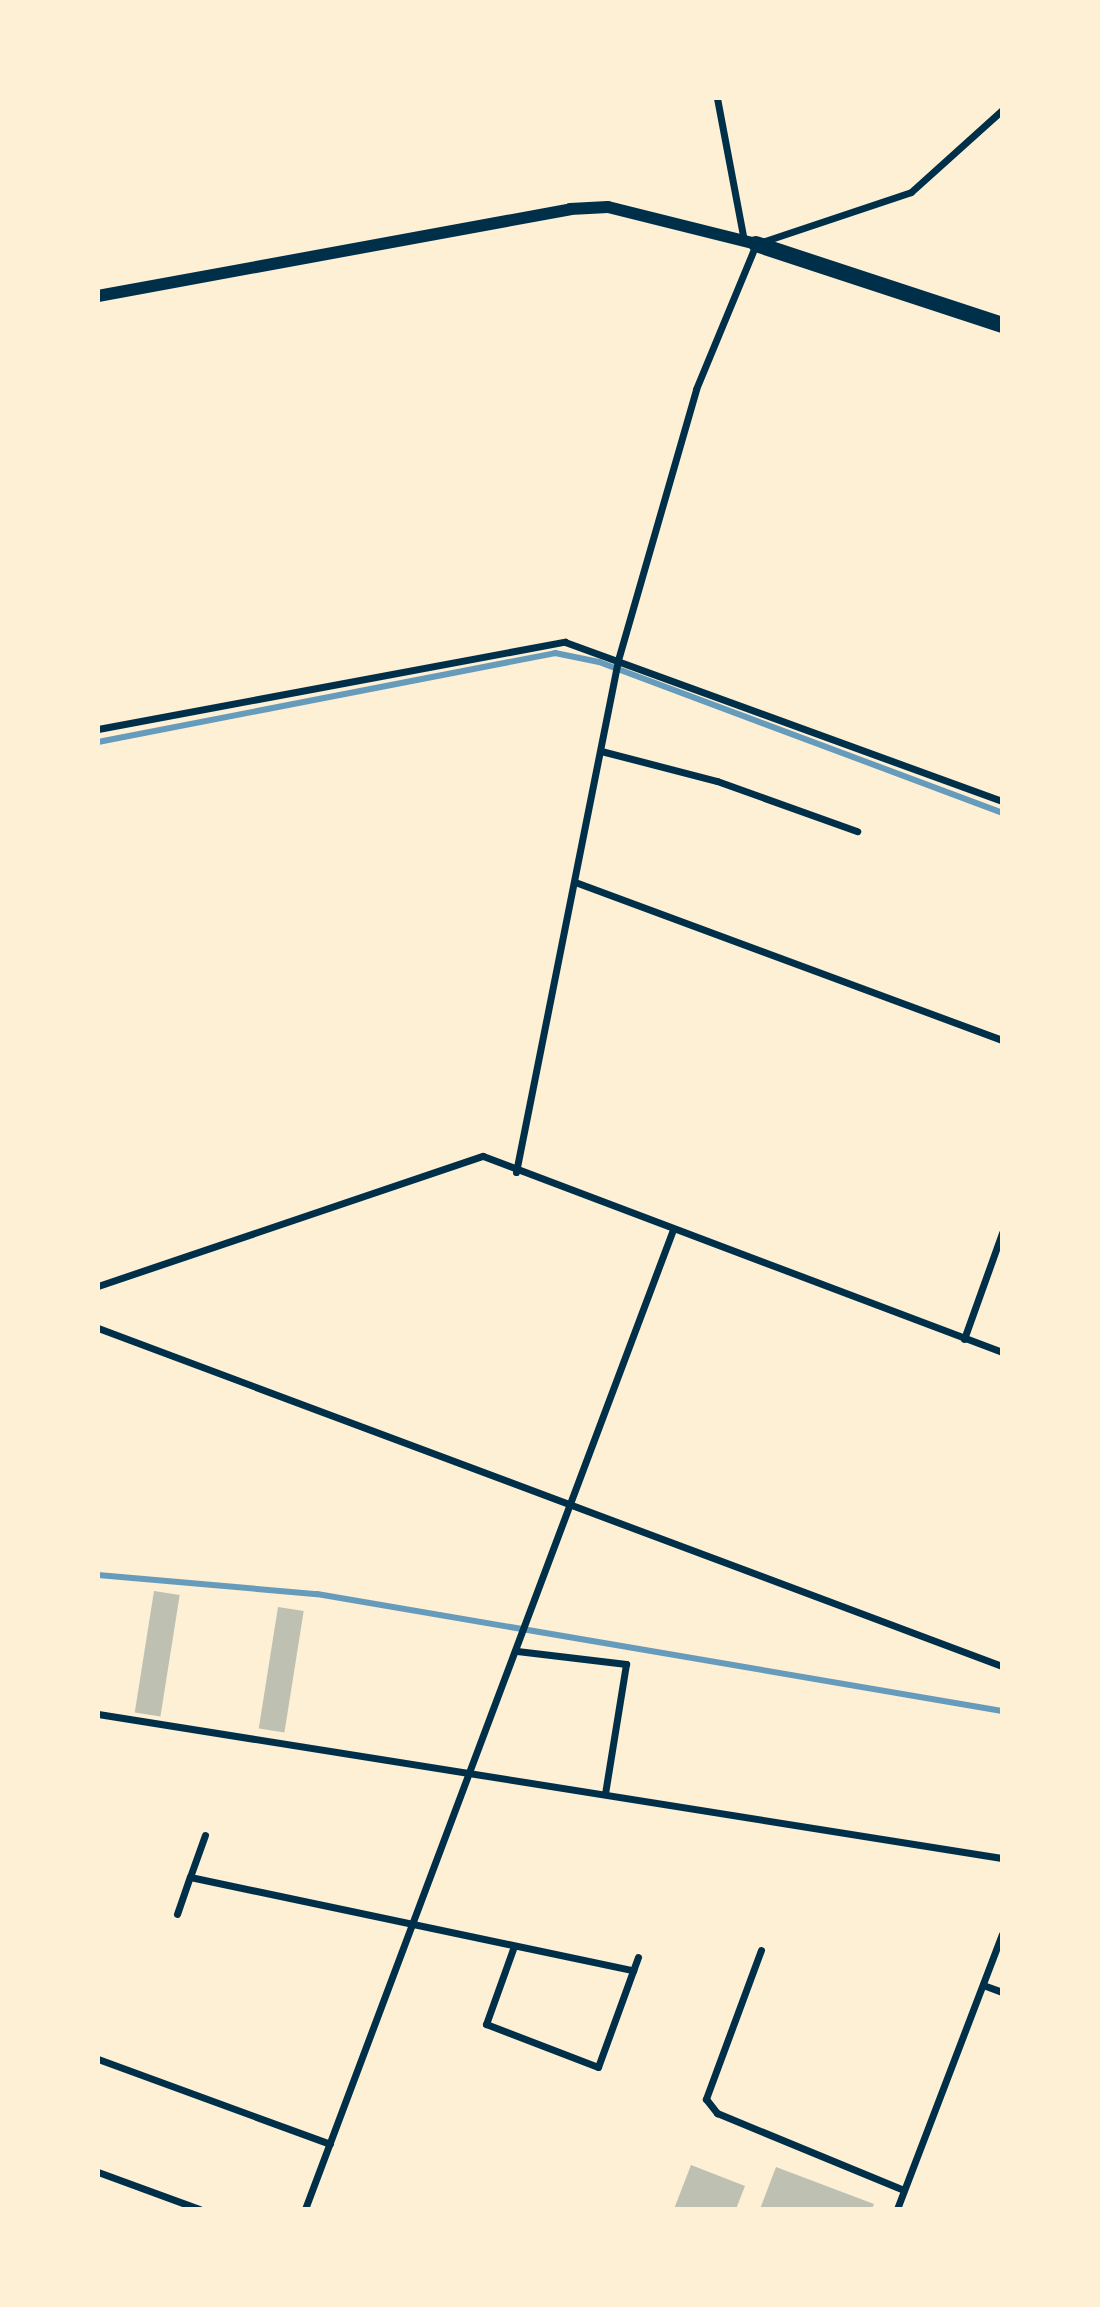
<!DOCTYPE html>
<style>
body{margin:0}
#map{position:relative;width:1100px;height:2307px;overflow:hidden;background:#fdf0d5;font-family:"Source Serif 4",serif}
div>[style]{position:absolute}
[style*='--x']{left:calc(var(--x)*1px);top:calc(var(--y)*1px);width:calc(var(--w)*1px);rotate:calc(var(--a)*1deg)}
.stream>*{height:6px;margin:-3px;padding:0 3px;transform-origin:3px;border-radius:3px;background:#669bbc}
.building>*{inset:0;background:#bec0b2;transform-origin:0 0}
.minor>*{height:7px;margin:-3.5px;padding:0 3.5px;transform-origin:3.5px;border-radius:3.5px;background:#003049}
.tertiary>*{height:12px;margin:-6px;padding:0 6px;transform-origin:6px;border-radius:6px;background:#003049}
.primary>*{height:16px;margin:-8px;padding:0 8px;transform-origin:8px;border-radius:8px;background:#003049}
span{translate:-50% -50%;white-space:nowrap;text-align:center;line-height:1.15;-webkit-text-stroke:6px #fdf0d5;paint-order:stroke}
.frame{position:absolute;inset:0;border:100px solid #fdf0d5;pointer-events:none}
</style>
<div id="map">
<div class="stream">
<div style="--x:98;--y:742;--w:466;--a:-11"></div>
<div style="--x:555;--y:653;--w:45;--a:11.6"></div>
<div style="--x:599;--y:662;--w:430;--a:20.5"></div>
<div style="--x:98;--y:1575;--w:220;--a:5"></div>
<div style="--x:317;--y:1594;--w:695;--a:9.69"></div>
</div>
<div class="building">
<div style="left:154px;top:1591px;width:26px;height:123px;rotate:9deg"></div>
<div style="left:278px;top:1607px;width:26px;height:123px;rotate:9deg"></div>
<div style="clip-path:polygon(691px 2165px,745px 2186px,736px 2209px,674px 2209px)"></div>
<div style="clip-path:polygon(776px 2167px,874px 2204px,872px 2209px,760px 2209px)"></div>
</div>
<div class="minor">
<div style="--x:717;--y:98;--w:146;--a:79.3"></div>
<div style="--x:98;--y:729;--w:475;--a:-10.6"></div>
<div style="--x:565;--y:642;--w:465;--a:20"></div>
<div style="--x:601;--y:751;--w:120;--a:14.5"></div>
<div style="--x:717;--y:781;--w:149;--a:19.7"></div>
<div style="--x:575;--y:882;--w:455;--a:20.3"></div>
<div style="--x:516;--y:1172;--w:522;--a:-78.73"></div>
<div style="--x:618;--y:660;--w:282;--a:-73.9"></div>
<div style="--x:696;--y:389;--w:157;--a:-67.5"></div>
<div style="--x:756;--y:244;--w:163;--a:-18.5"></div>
<div style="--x:911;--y:192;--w:122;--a:-42"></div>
<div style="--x:98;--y:1286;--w:406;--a:-18.7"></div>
<div style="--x:483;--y:1156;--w:555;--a:20.69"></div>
<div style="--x:98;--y:1328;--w:965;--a:20.5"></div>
<div style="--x:964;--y:1339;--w:113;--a:-70.3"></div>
<div style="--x:517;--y:1651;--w:110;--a:6.8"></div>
<div style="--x:626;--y:1664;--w:131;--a:99.2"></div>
<div style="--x:98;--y:1714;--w:915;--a:9.05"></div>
<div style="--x:205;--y:1835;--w:45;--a:109.7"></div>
<div style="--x:190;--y:1877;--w:453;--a:11.9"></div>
<div style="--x:177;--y:1914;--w:39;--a:-71"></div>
<div style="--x:514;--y:1946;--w:83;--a:109.7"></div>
<div style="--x:486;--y:2024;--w:120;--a:21"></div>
<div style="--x:598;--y:2067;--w:117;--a:-70"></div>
<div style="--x:761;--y:1950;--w:159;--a:110.3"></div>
<div style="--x:706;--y:2099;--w:18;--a:52"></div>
<div style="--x:717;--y:2113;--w:202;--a:22.4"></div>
<div style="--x:983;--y:1985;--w:20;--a:20"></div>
<div style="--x:98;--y:2059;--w:247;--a:20.1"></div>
<div style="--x:98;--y:2172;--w:108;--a:20.1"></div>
<div style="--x:305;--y:2209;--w:1044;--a:-69.41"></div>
<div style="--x:897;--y:2209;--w:294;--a:-69.1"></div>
</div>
<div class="tertiary">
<div style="--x:98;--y:296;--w:480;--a:-10.4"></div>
<div style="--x:570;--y:209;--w:38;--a:-3"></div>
<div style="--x:608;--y:207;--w:153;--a:14"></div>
</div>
<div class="primary">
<div style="--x:756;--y:244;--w:259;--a:18.2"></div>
</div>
<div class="frame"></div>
</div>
